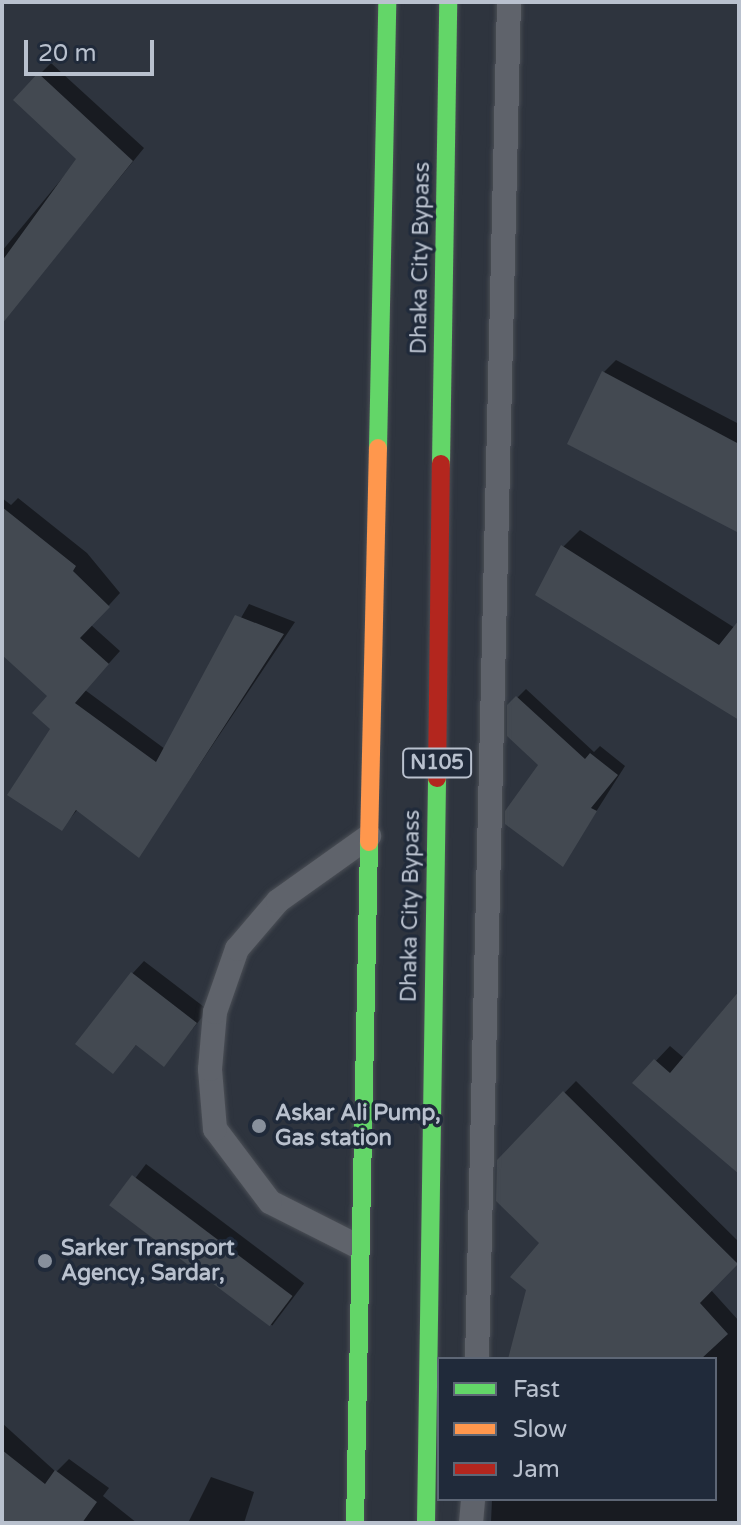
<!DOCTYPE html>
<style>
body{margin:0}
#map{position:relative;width:741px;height:1525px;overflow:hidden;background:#2e343e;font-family:"Varela Round",sans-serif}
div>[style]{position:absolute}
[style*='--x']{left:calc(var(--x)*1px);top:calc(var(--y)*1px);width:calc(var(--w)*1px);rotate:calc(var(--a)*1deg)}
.shadow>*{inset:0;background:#0007;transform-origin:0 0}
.building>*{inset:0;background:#434951;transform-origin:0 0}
.roads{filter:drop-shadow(0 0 2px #4b4f56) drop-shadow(0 0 2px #4b4f56)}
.lane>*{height:24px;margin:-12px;padding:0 12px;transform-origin:12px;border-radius:12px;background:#5f636b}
.fast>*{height:18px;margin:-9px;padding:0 9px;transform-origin:9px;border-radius:9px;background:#63d668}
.slow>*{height:18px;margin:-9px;padding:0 9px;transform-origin:9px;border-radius:9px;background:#ff974d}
.jam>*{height:18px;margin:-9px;padding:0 9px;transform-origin:9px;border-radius:9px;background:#b3261e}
.dots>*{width:22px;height:22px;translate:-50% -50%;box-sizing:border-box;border:4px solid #202a3a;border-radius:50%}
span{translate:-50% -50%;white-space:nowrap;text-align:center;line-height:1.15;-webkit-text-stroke:7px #202a3a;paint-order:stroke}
.shield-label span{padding:2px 6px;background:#202a3a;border:2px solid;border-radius:6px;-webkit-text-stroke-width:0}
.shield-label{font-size:20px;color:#b9c1ce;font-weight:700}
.street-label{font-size:22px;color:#b9c1ce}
.poi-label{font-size:22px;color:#b9c1ce;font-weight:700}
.left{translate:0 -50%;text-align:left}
.frame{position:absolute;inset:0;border:4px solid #b9c1ce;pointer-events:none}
.legend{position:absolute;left:437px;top:1357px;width:280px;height:144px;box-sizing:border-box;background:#202a3a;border:2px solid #5d6675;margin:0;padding:10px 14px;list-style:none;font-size:24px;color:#b9c1ce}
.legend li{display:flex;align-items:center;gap:16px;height:40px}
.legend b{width:40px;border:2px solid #5d6675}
.scale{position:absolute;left:24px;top:40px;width:130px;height:36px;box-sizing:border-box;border:4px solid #b9c1ce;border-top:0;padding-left:10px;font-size:24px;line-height:28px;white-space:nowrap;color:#b9c1ce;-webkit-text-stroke:6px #202a3a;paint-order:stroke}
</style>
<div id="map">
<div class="shadow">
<div style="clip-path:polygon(51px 63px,144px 148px,2px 322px,2px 251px,79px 158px,39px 75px)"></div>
<div style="clip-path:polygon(616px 360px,739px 424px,739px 527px,604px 372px)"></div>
<div style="clip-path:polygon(2px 498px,11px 505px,18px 498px,87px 553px,120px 593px,91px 625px,120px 651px,85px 690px,165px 749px,249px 604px,295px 622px,139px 855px,78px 809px,62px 828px,50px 696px,2px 653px)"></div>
<div style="clip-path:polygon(580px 530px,735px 628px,739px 623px,739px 699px,563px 547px)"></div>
<div style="clip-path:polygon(526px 689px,594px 752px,600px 746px,625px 766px,563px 864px,541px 765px,509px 706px)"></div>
<div style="clip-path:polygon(144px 961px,208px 1010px,164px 1064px,137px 1044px,113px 1072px,132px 974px)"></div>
<div style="clip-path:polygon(739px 991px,739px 1172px,635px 1083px,670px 1046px,684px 1058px)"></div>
<div style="clip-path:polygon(576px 1081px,739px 1242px,739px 1260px,711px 1290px,739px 1321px,739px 1523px,491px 1523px,492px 1499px,715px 1499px,715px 1359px,510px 1359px,542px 1243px,499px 1160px)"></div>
<div style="left:146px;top:1164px;width:198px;height:53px;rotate:37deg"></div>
<div style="clip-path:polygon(2px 1423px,56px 1472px,69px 1459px,109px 1488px,103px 1496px,137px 1523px,2px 1523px)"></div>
<div style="clip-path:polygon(211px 1477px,254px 1492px,244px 1523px,188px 1523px)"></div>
</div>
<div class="building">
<div style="clip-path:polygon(38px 73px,133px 161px,2px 324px,2px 261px,76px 159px,13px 100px)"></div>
<div style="clip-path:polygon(602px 371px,739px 444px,739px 533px,567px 444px)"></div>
<div style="clip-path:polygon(2px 507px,76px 566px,73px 571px,110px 607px,80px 638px,109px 664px,75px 703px,156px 762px,235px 615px,284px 634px,139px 858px,76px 810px,62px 831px,7px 795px,50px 729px,32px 713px,47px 696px,2px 655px)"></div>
<div style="clip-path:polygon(561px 545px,719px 645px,739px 620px,739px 720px,535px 595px)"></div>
<div style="clip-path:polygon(516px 696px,585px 759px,590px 753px,618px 775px,591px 808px,597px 811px,563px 867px,505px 824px,505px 811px,538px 765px,507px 736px,507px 705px)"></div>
<div style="clip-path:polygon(131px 972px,197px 1023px,164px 1067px,136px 1045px,113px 1074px,75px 1044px)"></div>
<div style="clip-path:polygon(739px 991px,739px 1174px,632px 1083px,654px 1059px,670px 1073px)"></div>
<div style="clip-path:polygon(563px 1091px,738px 1264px,700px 1303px,728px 1334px,701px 1359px,508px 1359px,526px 1290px,510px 1277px,539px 1243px,496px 1201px,497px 1160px)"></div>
<div style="left:132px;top:1175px;width:201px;height:38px;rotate:37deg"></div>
<div style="clip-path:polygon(2px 1450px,45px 1484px,55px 1470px,97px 1502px,82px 1523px,2px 1523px)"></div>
</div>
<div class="roads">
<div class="lane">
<div style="--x:357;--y:1246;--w:97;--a:-153.2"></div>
<div style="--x:270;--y:1202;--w:91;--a:-127"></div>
<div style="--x:215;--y:1129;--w:60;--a:-94.8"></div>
<div style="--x:210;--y:1069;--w:57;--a:-85"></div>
<div style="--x:215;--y:1012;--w:67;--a:-70.8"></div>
<div style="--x:237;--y:949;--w:63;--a:-49.5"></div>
<div style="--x:278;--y:901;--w:112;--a:-35.5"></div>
<div style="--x:477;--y:1359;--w:1357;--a:-88.65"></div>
<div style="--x:471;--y:1523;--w:24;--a:-85"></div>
</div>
<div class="fast">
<div style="--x:378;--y:448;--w:446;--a:-88.8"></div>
<div style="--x:441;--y:464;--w:462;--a:-89.1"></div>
<div style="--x:355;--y:1523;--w:681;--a:-88.82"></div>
<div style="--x:426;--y:1523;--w:745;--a:-89.15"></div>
</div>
<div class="slow">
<div style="--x:369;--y:842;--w:394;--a:-88.7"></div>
</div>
<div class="jam">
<div style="--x:437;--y:778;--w:314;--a:-89.3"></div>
</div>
</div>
<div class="dots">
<div style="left:259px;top:1126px;background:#88909c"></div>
<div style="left:45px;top:1261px;background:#88909c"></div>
</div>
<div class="shield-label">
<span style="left:437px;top:763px">N105</span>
</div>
<div class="street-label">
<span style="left:421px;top:258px;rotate:-89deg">Dhaka City Bypass</span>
<span style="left:411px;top:906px;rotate:-89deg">Dhaka City Bypass</span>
</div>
<div class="poi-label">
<span class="left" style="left:275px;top:1126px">Askar Ali Pump,<br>Gas station</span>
<span class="left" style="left:61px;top:1261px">Sarker Transport<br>Agency, Sardar,</span>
</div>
<div class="frame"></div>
<ul class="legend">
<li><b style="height:10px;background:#63d668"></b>Fast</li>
<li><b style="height:10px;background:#ff974d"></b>Slow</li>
<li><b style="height:10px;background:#b3261e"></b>Jam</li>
</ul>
<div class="scale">20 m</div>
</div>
